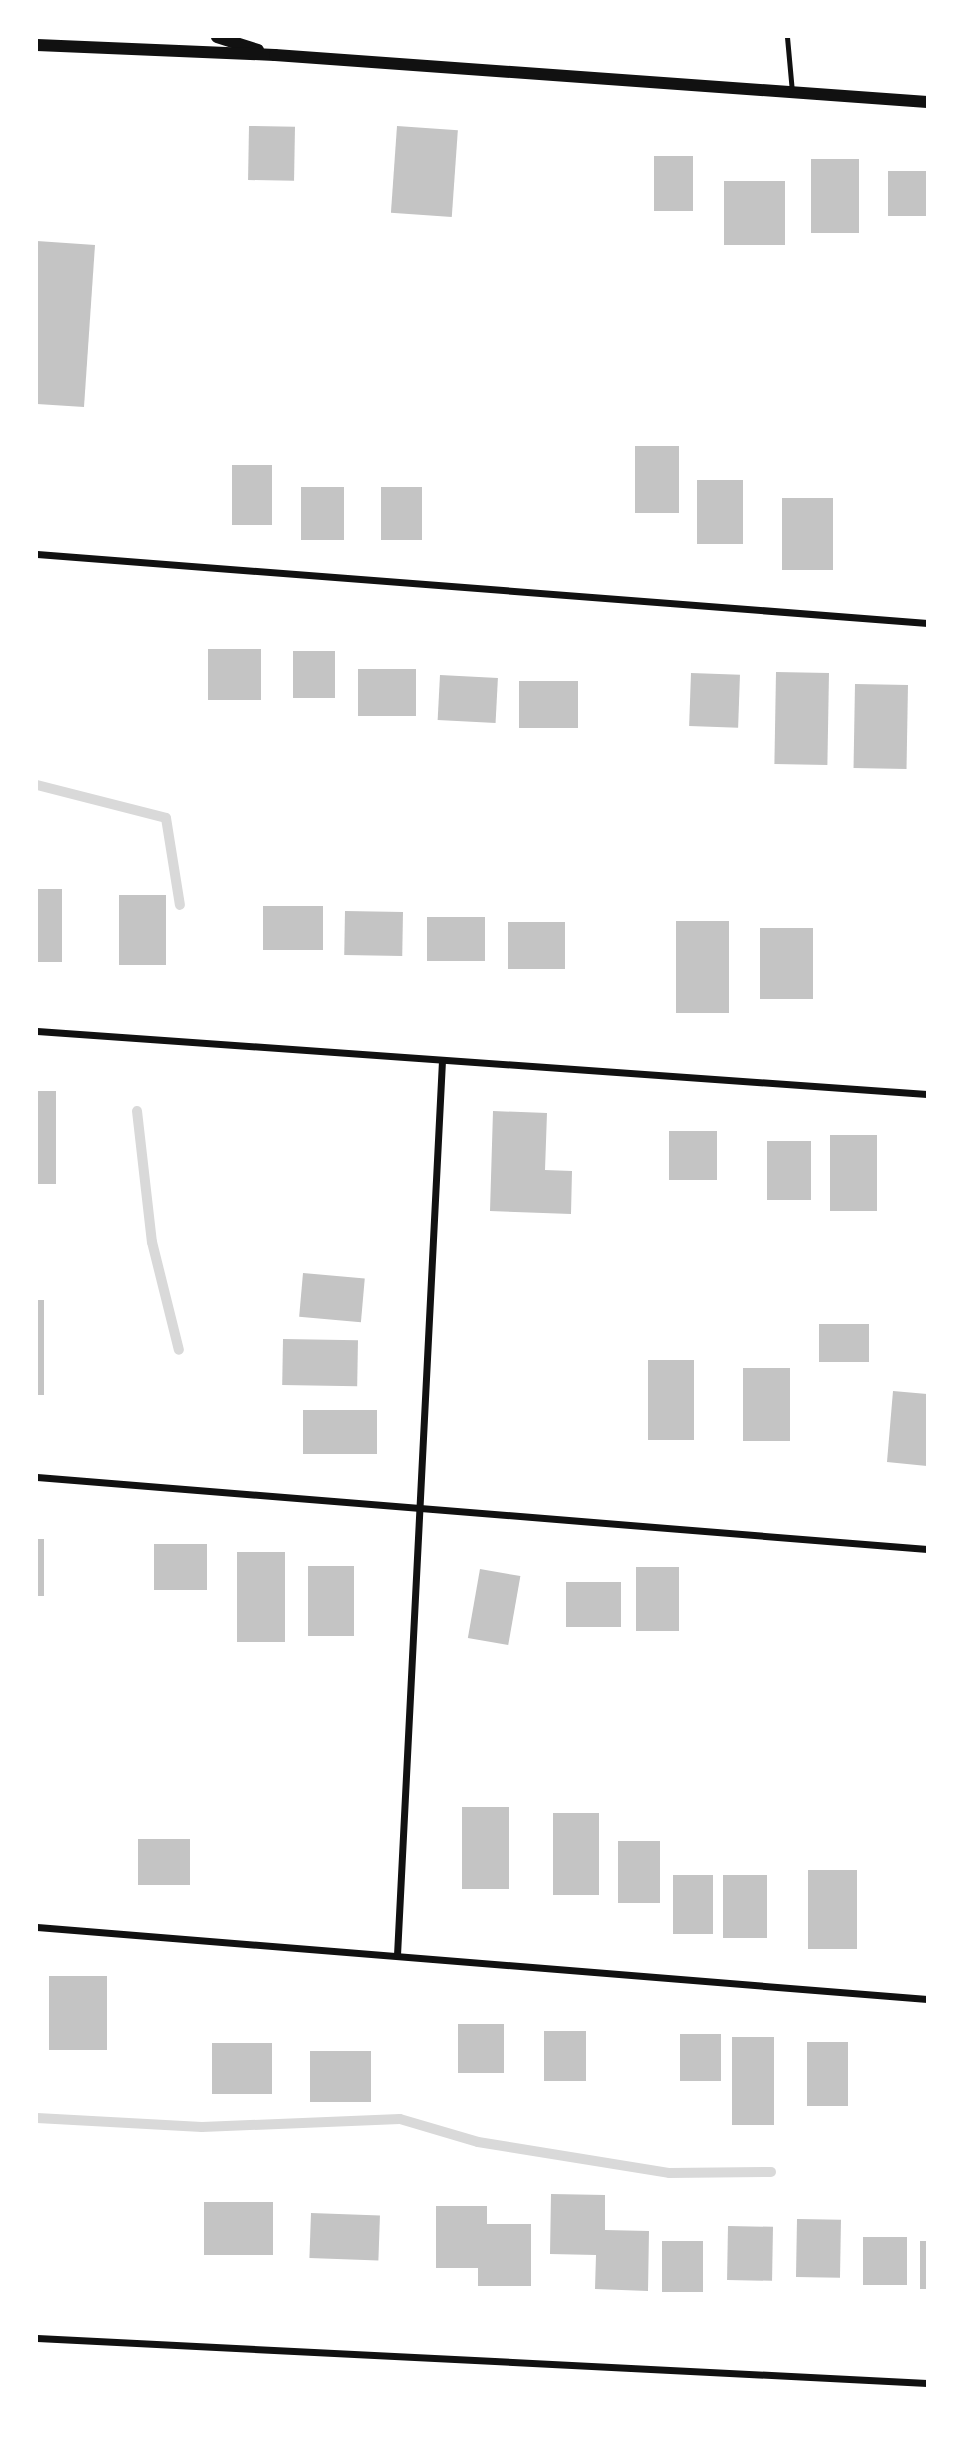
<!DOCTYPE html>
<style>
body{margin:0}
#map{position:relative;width:964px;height:2441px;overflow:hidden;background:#fff;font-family:Ubuntu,sans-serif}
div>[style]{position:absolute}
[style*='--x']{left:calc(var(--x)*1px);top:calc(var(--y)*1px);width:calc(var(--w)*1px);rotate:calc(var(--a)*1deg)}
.stream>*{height:10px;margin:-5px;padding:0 5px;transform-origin:5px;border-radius:5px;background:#d9d9d9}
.building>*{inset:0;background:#c4c4c4;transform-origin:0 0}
.service>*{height:5px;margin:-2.5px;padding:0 2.5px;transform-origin:2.5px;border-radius:2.5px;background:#111}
.minor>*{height:7px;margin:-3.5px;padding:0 3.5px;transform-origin:3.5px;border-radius:3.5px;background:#111}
.tertiary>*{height:12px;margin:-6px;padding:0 6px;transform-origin:6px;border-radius:6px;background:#111}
span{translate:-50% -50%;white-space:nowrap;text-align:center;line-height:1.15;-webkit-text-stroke:6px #fff;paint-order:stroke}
.frame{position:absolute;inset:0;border:38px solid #fff;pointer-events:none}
</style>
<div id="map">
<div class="stream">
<div style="--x:37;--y:785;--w:133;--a:14.3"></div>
<div style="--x:166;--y:818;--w:88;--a:80.9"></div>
<div style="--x:137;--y:1111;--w:132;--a:83.5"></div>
<div style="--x:152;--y:1242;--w:111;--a:76"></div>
<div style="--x:37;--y:2118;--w:165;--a:3.1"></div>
<div style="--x:202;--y:2127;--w:198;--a:-2.3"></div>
<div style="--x:400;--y:2119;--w:81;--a:16.4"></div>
<div style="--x:478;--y:2142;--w:193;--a:9.2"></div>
<div style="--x:669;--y:2173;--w:102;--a:-0.6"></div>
</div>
<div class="building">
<div style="left:249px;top:126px;width:46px;height:54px;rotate:1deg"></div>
<div style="left:397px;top:126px;width:61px;height:87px;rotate:4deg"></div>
<div style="left:654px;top:156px;width:39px;height:55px"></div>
<div style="left:811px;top:159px;width:48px;height:74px"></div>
<div style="left:888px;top:171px;width:39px;height:45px"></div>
<div style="left:724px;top:181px;width:61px;height:64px"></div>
<div style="clip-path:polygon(37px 241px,95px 245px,84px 407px,37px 404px)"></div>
<div style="left:635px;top:446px;width:44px;height:67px"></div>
<div style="left:232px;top:465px;width:40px;height:60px"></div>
<div style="left:697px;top:480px;width:46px;height:64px"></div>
<div style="left:301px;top:487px;width:43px;height:53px"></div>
<div style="left:381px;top:487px;width:41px;height:53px"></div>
<div style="left:782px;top:498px;width:51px;height:72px"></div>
<div style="left:208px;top:649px;width:53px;height:51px"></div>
<div style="left:293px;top:651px;width:42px;height:47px"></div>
<div style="left:358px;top:669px;width:58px;height:47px"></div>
<div style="left:776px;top:672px;width:53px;height:92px;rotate:1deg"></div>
<div style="left:691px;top:673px;width:49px;height:53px;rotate:2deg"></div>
<div style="left:440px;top:675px;width:58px;height:45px;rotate:3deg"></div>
<div style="left:519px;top:681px;width:59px;height:47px"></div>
<div style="left:855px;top:684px;width:53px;height:84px;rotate:1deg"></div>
<div style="left:37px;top:889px;width:25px;height:73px"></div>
<div style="left:119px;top:895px;width:47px;height:70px"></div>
<div style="left:263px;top:906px;width:60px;height:44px"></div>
<div style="left:345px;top:911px;width:58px;height:44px;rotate:1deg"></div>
<div style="left:427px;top:917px;width:58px;height:44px"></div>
<div style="left:676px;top:921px;width:53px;height:92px"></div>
<div style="left:508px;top:922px;width:57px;height:47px"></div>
<div style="left:760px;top:928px;width:53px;height:71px"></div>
<div style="left:37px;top:1091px;width:19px;height:93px"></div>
<div style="clip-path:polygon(493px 1111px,547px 1113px,545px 1170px,572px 1171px,571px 1214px,490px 1211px)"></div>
<div style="left:669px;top:1131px;width:48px;height:49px"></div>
<div style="left:830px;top:1135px;width:47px;height:76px"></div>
<div style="left:767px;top:1141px;width:44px;height:59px"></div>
<div style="left:303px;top:1273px;width:62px;height:44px;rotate:5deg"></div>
<div style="left:37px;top:1300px;width:7px;height:95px"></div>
<div style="left:819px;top:1324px;width:50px;height:38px"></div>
<div style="left:283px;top:1339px;width:75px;height:46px;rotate:1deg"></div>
<div style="left:648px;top:1360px;width:46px;height:80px"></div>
<div style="left:743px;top:1368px;width:47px;height:73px"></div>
<div style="clip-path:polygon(893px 1391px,927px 1394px,927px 1466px,887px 1462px)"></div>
<div style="left:303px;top:1410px;width:74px;height:44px"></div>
<div style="left:37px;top:1539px;width:7px;height:57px"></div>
<div style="left:154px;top:1544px;width:53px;height:46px"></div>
<div style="left:237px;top:1552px;width:48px;height:90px"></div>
<div style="left:308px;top:1566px;width:46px;height:70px"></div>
<div style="left:636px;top:1567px;width:43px;height:64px"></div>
<div style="left:480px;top:1569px;width:41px;height:70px;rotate:10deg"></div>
<div style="left:566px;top:1582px;width:55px;height:45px"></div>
<div style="left:462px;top:1807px;width:47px;height:82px"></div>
<div style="left:553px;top:1813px;width:46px;height:82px"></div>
<div style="left:138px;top:1839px;width:52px;height:46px"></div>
<div style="left:618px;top:1841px;width:42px;height:62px"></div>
<div style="left:808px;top:1870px;width:49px;height:79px"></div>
<div style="left:673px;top:1875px;width:40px;height:59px"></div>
<div style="left:723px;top:1875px;width:44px;height:63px"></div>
<div style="left:49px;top:1976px;width:58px;height:74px"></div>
<div style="left:458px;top:2024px;width:46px;height:49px"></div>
<div style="left:544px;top:2031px;width:42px;height:50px"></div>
<div style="left:680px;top:2034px;width:41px;height:47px"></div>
<div style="left:732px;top:2037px;width:42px;height:88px"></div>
<div style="left:807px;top:2042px;width:41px;height:64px"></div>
<div style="left:212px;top:2043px;width:60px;height:51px"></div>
<div style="left:310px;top:2051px;width:61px;height:51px"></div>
<div style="clip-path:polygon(551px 2194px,605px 2195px,605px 2230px,649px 2231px,648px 2291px,595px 2289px,596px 2255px,550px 2254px)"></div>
<div style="left:204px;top:2202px;width:69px;height:53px"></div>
<div style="clip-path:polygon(436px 2206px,487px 2206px,487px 2224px,531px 2224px,531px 2286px,478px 2286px,478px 2268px,436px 2268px)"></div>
<div style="left:311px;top:2213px;width:69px;height:45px;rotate:2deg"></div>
<div style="left:797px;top:2219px;width:44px;height:58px;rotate:1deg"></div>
<div style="left:728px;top:2226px;width:45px;height:54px;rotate:1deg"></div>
<div style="left:863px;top:2237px;width:44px;height:48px"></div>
<div style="left:662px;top:2241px;width:41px;height:51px"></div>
<div style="left:920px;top:2241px;width:7px;height:48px"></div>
</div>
<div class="service">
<div style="--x:787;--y:37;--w:55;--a:84.8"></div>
</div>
<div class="minor">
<div style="--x:37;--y:554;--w:893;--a:4.43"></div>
<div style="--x:37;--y:1031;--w:892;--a:4.05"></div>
<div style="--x:37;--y:1477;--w:893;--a:4.63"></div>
<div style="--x:37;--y:1927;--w:893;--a:4.63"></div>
<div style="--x:397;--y:1955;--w:896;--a:-87.12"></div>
<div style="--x:37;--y:2338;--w:891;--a:2.89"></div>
</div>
<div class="tertiary">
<div style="--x:217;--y:37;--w:43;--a:17.6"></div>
<div style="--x:37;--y:45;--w:238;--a:2.4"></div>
<div style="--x:275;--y:55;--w:654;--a:4.12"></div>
</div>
<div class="frame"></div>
</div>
